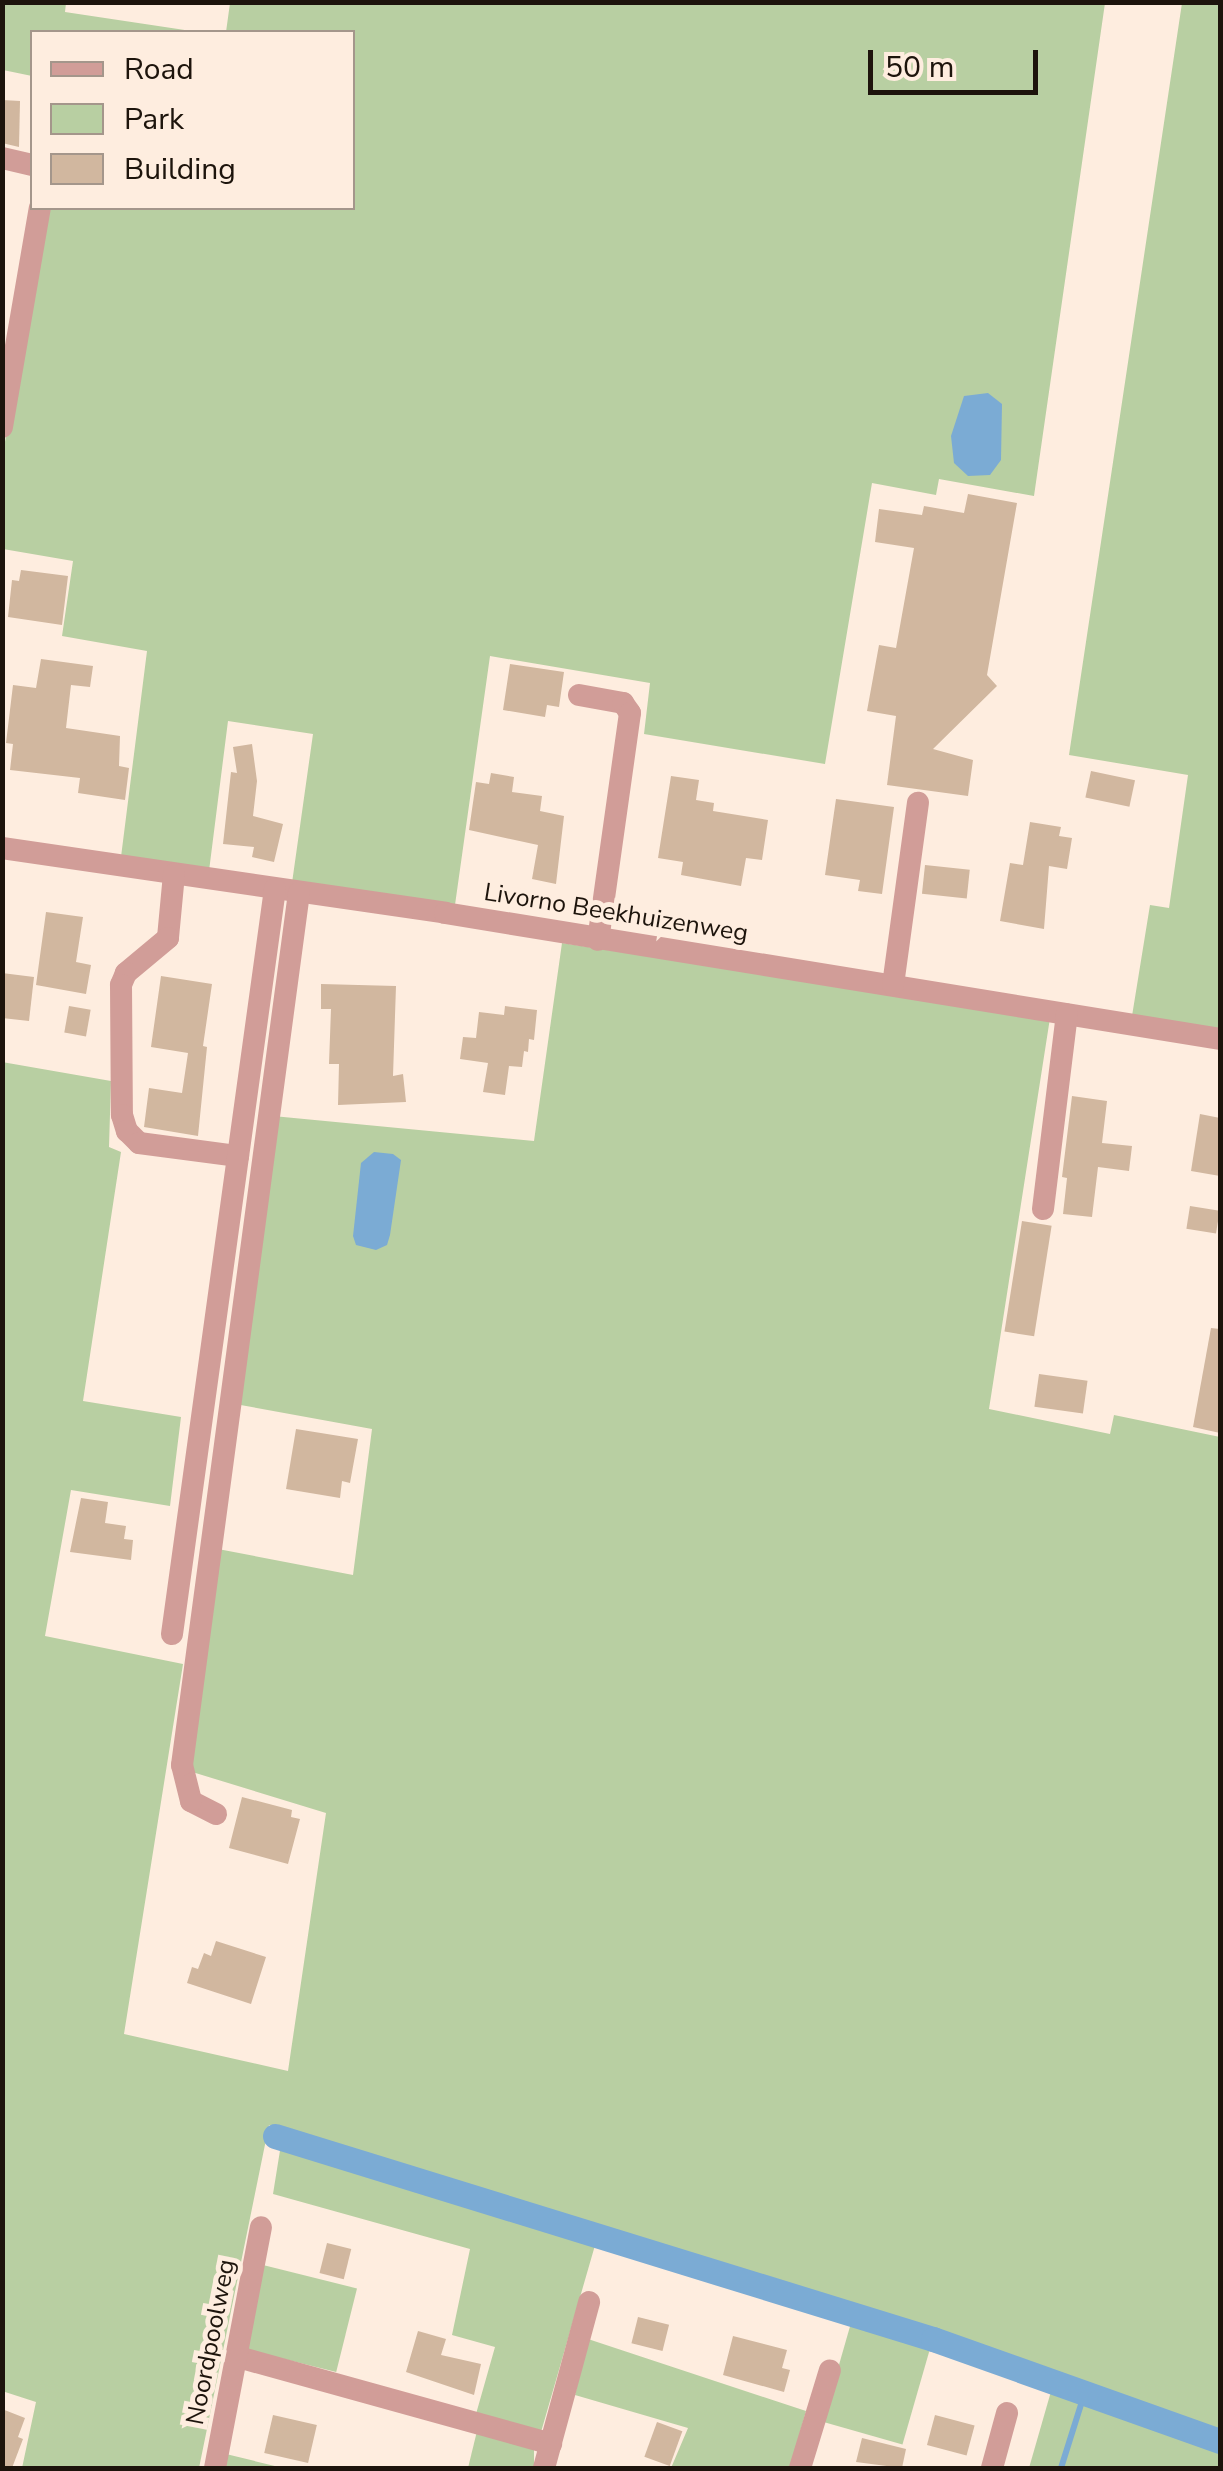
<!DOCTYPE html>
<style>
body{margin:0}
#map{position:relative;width:1223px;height:2471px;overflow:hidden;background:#feeddf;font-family:"Nunito Sans",sans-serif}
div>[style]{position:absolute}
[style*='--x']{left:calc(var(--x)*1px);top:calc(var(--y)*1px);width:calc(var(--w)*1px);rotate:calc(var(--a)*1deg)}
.green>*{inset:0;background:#b8cfa2;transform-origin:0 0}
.water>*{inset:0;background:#7babd4}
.stream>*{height:6px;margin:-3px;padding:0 3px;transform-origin:3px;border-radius:3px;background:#7babd4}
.canal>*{height:25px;margin:-12.5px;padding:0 12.5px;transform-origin:12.5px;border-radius:12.5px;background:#7babd4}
.building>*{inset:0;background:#d1b79f;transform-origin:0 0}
.minor>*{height:22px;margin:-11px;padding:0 11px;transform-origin:11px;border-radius:11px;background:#d19d98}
span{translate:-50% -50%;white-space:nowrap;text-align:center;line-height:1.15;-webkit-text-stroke:10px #feeddf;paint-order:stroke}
.street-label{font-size:25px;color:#1d140c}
.frame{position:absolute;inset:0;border:5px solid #1d140c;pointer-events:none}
.legend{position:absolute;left:30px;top:30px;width:325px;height:180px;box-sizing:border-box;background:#feeddf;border:2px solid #a4968b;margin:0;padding:12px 18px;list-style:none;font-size:30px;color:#1d140c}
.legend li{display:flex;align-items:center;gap:20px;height:50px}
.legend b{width:50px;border:2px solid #a4968b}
.scale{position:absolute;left:868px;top:50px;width:170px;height:45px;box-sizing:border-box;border:5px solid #1d140c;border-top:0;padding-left:12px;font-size:30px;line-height:35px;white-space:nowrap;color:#1d140c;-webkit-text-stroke:8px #feeddf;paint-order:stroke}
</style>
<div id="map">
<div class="green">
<div style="clip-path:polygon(2px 3px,66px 3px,65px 12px,198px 32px,32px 32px,32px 76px,3px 70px)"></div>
<div style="clip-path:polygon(230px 3px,1105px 3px,1034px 496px,939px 479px,936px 495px,872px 483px,825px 764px,644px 734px,650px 683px,490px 656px,455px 905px,292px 883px,313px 734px,228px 721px,209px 871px,121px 857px,147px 651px,62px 636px,73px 561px,3px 549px,3px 454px,44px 208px,352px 208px,352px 32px,226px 32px)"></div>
<div style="clip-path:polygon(1182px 3px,1220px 3px,1220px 1029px,1132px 1016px,1150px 905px,1169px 908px,1188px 775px,1069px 755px)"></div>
<div style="clip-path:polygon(562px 943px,1050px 1018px,989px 1409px,1110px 1434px,1114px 1415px,1220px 1437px,1220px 2433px,937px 2332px,269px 2125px,199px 2468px,22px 2468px,36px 2402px,2px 2391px,2px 1062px,111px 1081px,109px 1147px,121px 1152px,83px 1401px,181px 1417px,170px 1506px,71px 1490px,45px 1636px,183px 1664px,124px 2034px,288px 2071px,326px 1813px,189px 1771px,218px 1549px,353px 1575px,372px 1429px,235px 1404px,273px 1116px,534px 1141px)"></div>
<div style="clip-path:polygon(282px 2138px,598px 2235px,541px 2432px,476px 2414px,495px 2347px,452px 2335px,470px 2249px,273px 2194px)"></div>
<div style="left:259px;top:2264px;width:101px;height:86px;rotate:14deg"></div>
<div style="left:853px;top:2316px;width:83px;height:110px;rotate:16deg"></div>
<div style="clip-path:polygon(588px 2339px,806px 2411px,790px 2468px,671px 2468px,688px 2428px,575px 2395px)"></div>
<div style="clip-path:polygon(1054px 2381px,1220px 2441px,1220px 2468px,1029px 2468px)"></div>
<div style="clip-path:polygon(477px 2431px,534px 2446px,534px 2468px,468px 2468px)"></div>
<div style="clip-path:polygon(226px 2454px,283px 2468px,223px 2468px)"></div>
</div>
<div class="water">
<div style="clip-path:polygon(988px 393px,1002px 404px,1001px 460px,990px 475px,968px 476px,954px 463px,951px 436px,964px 396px)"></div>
<div style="clip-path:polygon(374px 1152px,393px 1154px,401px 1160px,390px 1235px,387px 1245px,376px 1250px,356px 1245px,353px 1236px,361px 1163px)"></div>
</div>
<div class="stream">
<div style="--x:1061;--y:2468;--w:80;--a:-72.5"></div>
</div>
<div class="canal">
<div style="--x:275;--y:2136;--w:689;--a:17.15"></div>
<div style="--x:933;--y:2339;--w:305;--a:19.6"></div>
</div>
<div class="building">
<div style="clip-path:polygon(2px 100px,20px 101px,19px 147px,2px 143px)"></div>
<div style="clip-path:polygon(968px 494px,1017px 503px,987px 675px,997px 686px,933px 749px,973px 760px,968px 796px,887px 785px,896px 716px,867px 711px,879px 645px,896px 648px,914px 548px,875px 542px,879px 509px,922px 515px,924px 506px,964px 513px)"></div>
<div style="clip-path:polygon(21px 570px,68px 576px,62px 625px,8px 617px,12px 580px,19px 581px)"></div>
<div style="clip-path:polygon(41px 659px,93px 666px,90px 687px,71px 685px,66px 728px,120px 736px,119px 766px,129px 768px,125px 800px,78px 793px,80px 778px,10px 770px,13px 744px,6px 743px,13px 685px,36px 688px)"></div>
<div style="clip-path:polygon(510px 664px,564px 672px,559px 707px,547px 705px,545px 717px,503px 710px)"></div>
<div style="clip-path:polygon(252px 744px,257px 781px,253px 816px,283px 824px,274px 862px,252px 857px,254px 847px,223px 844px,231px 772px,237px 773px,233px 747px)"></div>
<div style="left:1091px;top:771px;width:45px;height:27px;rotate:12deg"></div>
<div style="clip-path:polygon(491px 773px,514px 777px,512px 792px,542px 796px,540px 811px,564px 816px,556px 884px,532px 879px,538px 845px,469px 830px,476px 782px,489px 784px)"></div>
<div style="clip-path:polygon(671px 776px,699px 780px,696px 800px,714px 803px,713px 811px,768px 820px,762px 860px,746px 858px,741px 886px,681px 875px,683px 862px,658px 858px)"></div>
<div style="clip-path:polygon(836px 799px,894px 807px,882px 894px,858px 891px,860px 880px,825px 875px)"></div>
<div style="clip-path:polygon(1030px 822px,1061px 827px,1059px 836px,1072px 838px,1067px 869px,1049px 866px,1044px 929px,1000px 921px,1010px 863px,1023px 865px)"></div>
<div style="left:925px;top:865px;width:45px;height:29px;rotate:6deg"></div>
<div style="clip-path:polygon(46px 912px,83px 917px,76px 962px,91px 965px,86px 994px,36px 985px)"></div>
<div style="clip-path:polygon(2px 973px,34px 977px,29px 1021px,2px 1018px)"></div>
<div style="clip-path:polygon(161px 976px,212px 984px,203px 1046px,207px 1047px,198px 1136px,144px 1127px,149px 1088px,182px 1093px,188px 1053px,151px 1047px)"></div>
<div style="clip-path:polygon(321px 984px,396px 986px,393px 1076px,403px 1074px,406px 1102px,338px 1105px,339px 1064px,329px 1064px,331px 1009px,321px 1009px)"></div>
<div style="left:69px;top:1006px;width:22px;height:27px;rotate:10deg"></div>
<div style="clip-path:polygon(505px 1006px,537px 1010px,534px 1040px,529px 1039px,528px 1052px,524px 1051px,522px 1067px,509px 1066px,505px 1095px,483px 1092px,488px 1063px,460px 1059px,463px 1037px,476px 1038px,479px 1012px,504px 1015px)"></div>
<div style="clip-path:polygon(1072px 1096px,1107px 1101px,1102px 1143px,1132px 1146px,1129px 1171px,1098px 1167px,1092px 1217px,1063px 1214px,1067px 1178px,1062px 1177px)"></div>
<div style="clip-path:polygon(1200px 1114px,1220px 1118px,1220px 1176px,1191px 1171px)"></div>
<div style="left:1190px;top:1206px;width:30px;height:23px;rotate:9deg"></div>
<div style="left:1022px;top:1221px;width:30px;height:112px;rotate:9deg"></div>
<div style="clip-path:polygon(1211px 1328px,1220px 1329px,1220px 1433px,1193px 1427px)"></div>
<div style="left:1039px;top:1374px;width:49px;height:33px;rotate:8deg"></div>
<div style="clip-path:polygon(296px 1429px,358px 1439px,350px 1483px,342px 1481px,340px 1498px,286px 1489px)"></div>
<div style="clip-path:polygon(81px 1498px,108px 1502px,105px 1523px,126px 1526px,124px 1539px,133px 1540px,131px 1560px,70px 1552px)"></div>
<div style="clip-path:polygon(242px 1797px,292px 1810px,291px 1817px,300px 1819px,288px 1864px,229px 1848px)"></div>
<div style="clip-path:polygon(216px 1941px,266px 1957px,251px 2004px,187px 1983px,192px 1967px,198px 1969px,204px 1953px,211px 1956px)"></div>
<div style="left:327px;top:2243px;width:25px;height:31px;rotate:14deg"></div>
<div style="left:638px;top:2317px;width:32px;height:27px;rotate:14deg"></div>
<div style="clip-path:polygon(418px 2331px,446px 2339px,441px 2355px,481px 2364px,474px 2395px,406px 2372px)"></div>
<div style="clip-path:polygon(733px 2336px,787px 2350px,782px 2368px,790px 2370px,784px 2392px,723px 2375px)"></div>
<div style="clip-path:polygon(2px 2409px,25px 2418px,18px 2437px,23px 2439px,12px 2468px,2px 2468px)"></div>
<div style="left:273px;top:2415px;width:45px;height:39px;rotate:13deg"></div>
<div style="left:935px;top:2415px;width:41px;height:31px;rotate:15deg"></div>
<div style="left:657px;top:2422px;width:27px;height:37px;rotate:20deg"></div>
<div style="clip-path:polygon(862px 2438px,906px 2449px,902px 2468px,856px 2462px)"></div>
</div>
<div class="minor">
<div style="--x:2;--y:158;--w:31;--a:13"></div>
<div style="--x:2;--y:427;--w:222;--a:-80.2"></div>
<div style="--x:579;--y:695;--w:45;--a:10.3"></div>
<div style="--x:623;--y:703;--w:12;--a:55"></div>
<div style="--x:630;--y:713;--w:229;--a:98"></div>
<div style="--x:2;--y:848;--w:448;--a:8.3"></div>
<div style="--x:445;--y:913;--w:785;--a:9.23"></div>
<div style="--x:174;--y:874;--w:64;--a:95.4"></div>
<div style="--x:168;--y:938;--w:55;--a:140.2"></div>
<div style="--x:126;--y:973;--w:13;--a:113"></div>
<div style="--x:121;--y:985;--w:130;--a:89.6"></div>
<div style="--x:122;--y:1115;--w:17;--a:73"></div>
<div style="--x:127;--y:1131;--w:17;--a:45"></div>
<div style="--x:139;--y:1143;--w:100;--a:7.5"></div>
<div style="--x:893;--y:985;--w:184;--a:-82.2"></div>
<div style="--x:1043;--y:1209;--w:196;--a:-83"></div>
<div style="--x:172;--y:1634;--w:752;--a:-82.13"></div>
<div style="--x:216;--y:1814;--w:28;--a:-153"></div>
<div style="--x:191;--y:1801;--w:37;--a:-104"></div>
<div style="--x:182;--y:1765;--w:880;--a:-82.36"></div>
<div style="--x:238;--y:2357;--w:325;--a:15.5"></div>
<div style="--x:215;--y:2468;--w:245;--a:-79.2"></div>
<div style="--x:544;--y:2468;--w:172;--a:-74.8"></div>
<div style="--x:800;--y:2468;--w:102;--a:-73"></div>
<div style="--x:992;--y:2468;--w:57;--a:-74.7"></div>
</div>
<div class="street-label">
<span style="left:616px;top:913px;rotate:9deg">Livorno Beekhuizenweg</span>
<span style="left:211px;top:2342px;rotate:-79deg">Noordpoolweg</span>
</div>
<div class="frame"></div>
<ul class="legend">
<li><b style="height:12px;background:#d19d98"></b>Road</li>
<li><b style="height:28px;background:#b8cfa2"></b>Park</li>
<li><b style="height:28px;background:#d1b79f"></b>Building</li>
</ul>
<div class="scale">50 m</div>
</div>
